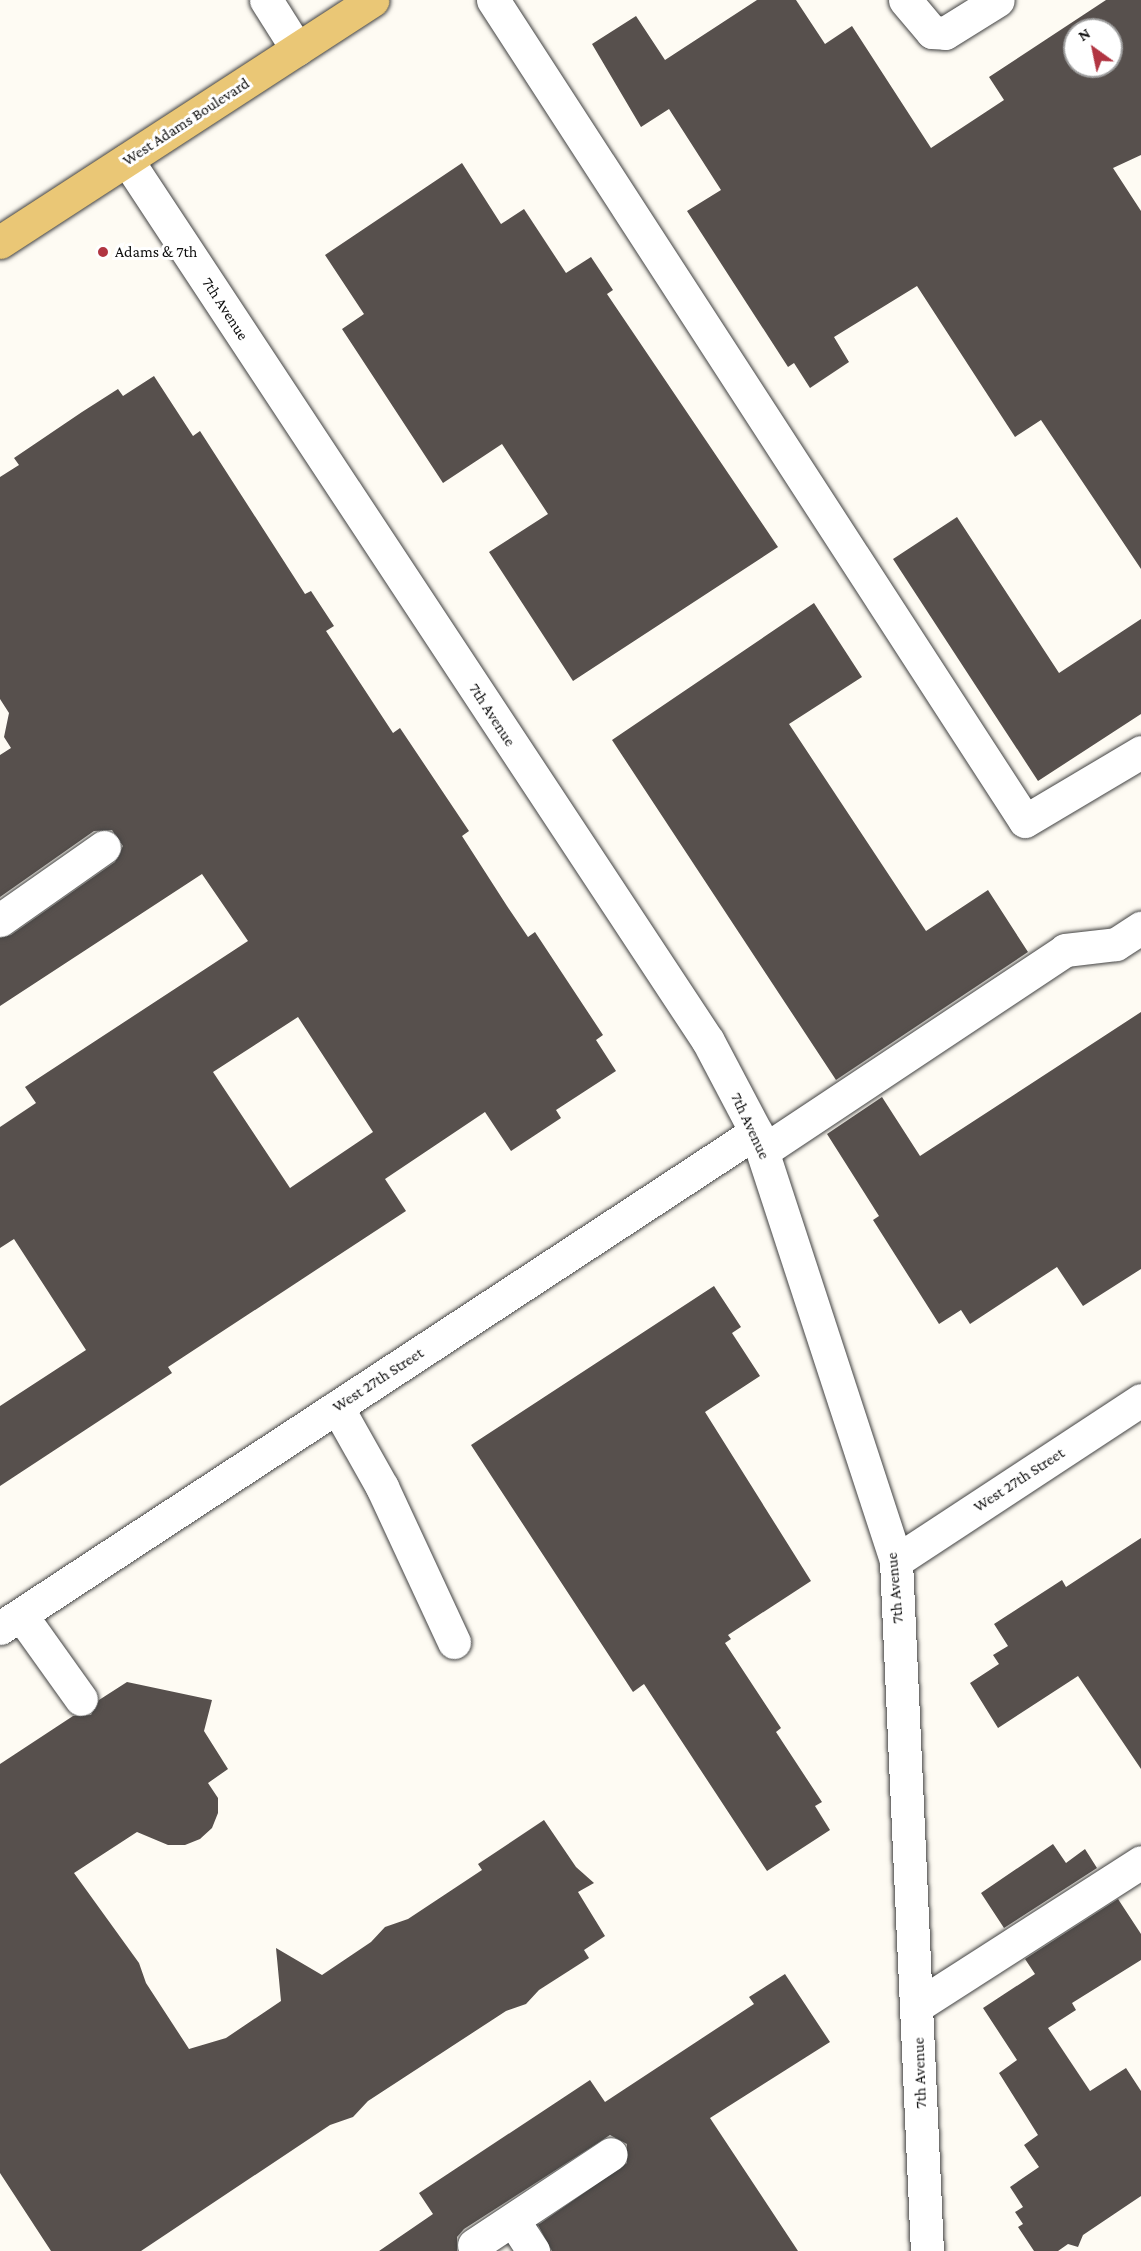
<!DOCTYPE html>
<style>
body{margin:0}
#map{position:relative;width:1141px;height:2251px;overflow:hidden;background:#fefbf3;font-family:"Crimson Pro",serif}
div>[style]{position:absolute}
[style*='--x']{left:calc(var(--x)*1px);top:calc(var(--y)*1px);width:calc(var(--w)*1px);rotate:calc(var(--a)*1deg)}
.building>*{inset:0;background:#57504d}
.roads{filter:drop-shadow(0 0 2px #424242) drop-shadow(0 0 2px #424242)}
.minor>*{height:33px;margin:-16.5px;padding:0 16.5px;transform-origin:16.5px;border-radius:16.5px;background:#fff}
.major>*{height:33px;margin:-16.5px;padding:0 16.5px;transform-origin:16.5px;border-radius:16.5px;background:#eac776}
.dots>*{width:16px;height:16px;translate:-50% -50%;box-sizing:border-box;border:3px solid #fff;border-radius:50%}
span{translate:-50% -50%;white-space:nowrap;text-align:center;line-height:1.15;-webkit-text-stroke:6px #fff;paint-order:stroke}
.street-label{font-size:16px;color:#0f0f0f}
.poi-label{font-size:16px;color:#0f0f0f}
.left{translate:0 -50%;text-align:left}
.north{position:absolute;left:1063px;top:18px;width:60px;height:60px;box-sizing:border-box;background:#fff;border:2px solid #9f9f9f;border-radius:50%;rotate:327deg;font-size:16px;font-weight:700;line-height:24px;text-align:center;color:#0f0f0f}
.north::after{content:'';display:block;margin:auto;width:21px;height:27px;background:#b13542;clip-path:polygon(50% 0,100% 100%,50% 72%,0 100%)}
</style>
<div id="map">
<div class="building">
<div style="clip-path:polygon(evenodd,757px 0,796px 0,825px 44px,852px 26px,931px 148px,1004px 100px,989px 77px,1106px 0,1141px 0,1141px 155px,1113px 168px,1141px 211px,1141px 569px,1041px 420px,1015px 437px,917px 286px,834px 337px,849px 362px,810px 388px,794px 363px,788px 367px,687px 211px,721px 190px,669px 109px,641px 127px,592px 44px,636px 16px,665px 60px,757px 0,1075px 30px,1111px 30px,1111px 66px,1075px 66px,1075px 30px)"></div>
<div style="clip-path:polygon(462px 163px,501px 224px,524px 209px,566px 273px,591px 257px,613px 290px,607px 294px,778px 547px,573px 681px,489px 552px,548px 514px,502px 444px,443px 483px,342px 329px,364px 314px,325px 255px)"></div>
<div style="clip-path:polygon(evenodd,154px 376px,193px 436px,200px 431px,305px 594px,311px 591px,334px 626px,326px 631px,393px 733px,400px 728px,469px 831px,462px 836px,507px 906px,528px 937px,535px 932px,603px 1035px,596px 1040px,616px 1071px,556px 1110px,561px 1118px,511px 1151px,485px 1112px,385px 1179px,406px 1211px,168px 1367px,172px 1373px,0 1486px,0 1406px,86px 1350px,14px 1239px,0 1248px,0 1127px,36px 1103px,25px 1087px,248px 941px,202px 874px,0 1006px,0 938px,11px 935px,115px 862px,123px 846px,112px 830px,94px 831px,0 897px,0 755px,11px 748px,4px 737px,9px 713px,0 699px,0 477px,19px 465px,14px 458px,82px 412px,118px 389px,123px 396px,154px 376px,298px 1017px,373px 1132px,290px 1188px,213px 1072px,298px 1017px)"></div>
<div style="clip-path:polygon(957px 517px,1059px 673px,1141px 619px,1141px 714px,1038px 781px,893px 559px)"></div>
<div style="clip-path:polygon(814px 603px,862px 677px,789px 724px,926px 931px,988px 890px,1028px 952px,836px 1080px,612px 740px)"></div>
<div style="clip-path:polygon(1141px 1012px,1141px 1269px,1083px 1306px,1057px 1267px,970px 1324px,961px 1310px,939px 1324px,873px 1220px,879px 1216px,827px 1134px,882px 1097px,920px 1156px)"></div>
<div style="clip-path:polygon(714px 1286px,741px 1327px,732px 1333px,760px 1376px,705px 1412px,811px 1581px,728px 1635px,731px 1639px,725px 1643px,781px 1728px,776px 1732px,822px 1802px,815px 1806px,830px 1830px,767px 1871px,644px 1684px,633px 1692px,471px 1445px)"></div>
<div style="clip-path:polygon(1141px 1538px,1141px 1769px,1078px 1676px,998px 1728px,970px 1683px,999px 1664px,993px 1655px,1008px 1646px,994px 1624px,1062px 1580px,1066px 1587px)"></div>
<div style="clip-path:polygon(127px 1682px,212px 1700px,204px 1731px,228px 1769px,208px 1783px,218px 1798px,218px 1813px,212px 1828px,200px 1839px,185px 1845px,168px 1845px,137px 1832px,74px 1873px,139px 1963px,146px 1983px,189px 2049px,226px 2038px,281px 2001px,276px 1948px,322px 1975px,371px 1942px,385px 1927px,408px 1919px,482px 1870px,478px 1864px,544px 1820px,576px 1867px,594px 1883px,578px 1892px,605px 1936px,584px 1950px,589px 1958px,539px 1990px,526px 2004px,506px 2011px,368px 2101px,353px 2117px,330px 2125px,141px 2251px,51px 2251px,0 2173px,0 1764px,73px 1716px,91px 1715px,99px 1700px)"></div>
<div style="clip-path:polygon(1053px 1844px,1066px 1863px,1085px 1849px,1097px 1868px,1004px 1928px,981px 1893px)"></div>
<div style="clip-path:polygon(1118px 1899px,1141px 1934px,1141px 1960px,1072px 2003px,1076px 2010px,1048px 2028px,1090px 2091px,1126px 2068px,1141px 2091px,1141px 2196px,1083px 2235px,1078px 2247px,1068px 2244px,1058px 2251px,1034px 2251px,1018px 2227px,1023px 2224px,1015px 2212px,1023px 2207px,1010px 2187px,1039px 2167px,1024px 2145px,1038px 2135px,999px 2073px,1017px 2060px,983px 2008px,1035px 1974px,1025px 1959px)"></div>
<div style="clip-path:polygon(785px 1974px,830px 2042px,710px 2118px,798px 2251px,552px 2251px,538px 2225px,627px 2163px,627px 2144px,610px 2135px,464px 2229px,457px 2237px,457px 2251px,379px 2251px,433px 2214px,419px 2193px,590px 2080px,605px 2102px,754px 2004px,749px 1997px)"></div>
</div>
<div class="roads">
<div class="minor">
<div style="--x:266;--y:0;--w:58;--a:57.7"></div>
<div style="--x:493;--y:0;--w:978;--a:57.06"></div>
<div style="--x:1025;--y:821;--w:135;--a:-30.7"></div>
<div style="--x:905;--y:0;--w:42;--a:49.8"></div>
<div style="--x:932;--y:32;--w:13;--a:4"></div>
<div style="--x:945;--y:33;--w:62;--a:-31.9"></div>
<div style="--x:127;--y:160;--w:1055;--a:56.6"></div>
<div style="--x:708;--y:1041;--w:103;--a:62.2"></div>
<div style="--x:756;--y:1132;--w:451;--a:71.9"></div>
<div style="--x:896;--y:1561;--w:691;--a:87.43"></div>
<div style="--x:0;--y:920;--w:127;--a:-35.1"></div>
<div style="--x:763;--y:1151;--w:363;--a:-33.6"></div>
<div style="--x:1065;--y:950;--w:51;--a:-6.7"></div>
<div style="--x:1116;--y:944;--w:30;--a:-33"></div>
<div style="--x:337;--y:1407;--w:92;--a:60.6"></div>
<div style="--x:382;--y:1487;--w:171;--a:65.1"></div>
<div style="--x:896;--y:1561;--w:293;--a:-33.3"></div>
<div style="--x:21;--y:1615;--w:103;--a:54.5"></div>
<div style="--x:0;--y:1628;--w:904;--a:-33.27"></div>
<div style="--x:917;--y:2006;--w:266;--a:-32.7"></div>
<div style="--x:513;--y:2220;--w:37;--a:57"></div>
<div style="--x:474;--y:2245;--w:164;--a:-33.6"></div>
</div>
<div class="major">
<div style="--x:0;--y:242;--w:444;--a:-33"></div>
</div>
</div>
<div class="dots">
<div style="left:103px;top:252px;background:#b13542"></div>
</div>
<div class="street-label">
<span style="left:186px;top:122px;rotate:-33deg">West Adams Boulevard</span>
<span style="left:225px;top:309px;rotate:57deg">7th Avenue</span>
<span style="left:492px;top:715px;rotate:57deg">7th Avenue</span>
<span style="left:750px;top:1126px;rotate:65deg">7th Avenue</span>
<span style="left:378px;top:1380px;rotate:-33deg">West 27th Street</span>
<span style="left:1019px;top:1480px;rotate:-33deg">West 27th Street</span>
<span style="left:895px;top:1588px;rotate:-95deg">7th Avenue</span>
<span style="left:920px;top:2073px;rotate:-92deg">7th Avenue</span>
</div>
<div class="poi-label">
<span class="left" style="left:115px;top:252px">Adams &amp; 7th</span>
</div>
<div class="north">N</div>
</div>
